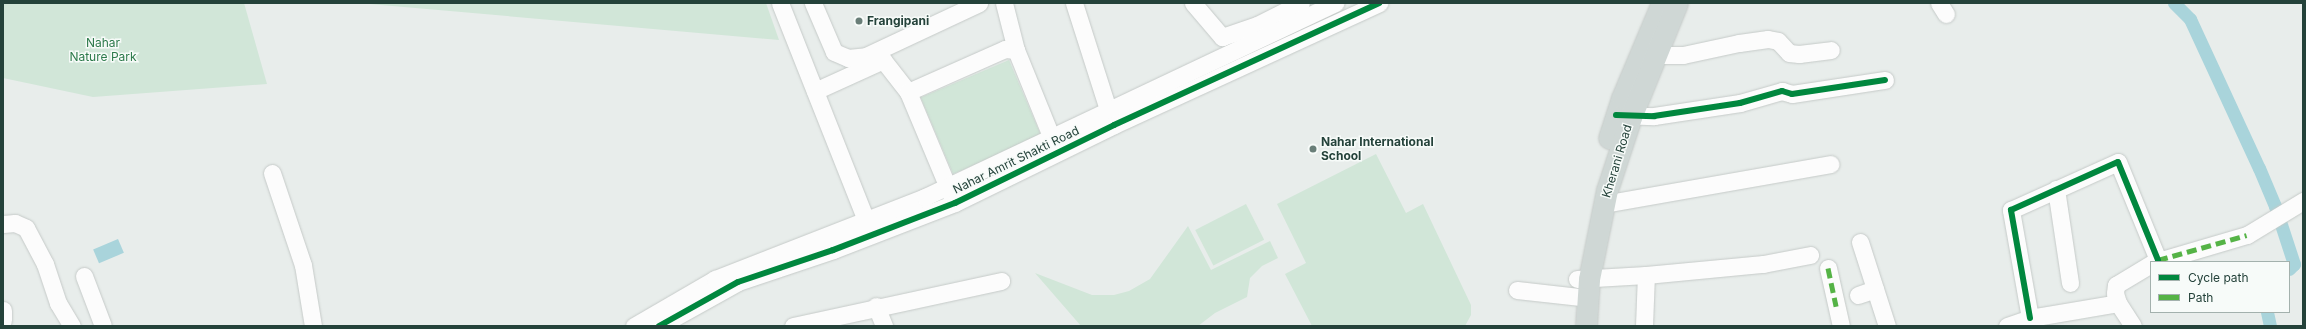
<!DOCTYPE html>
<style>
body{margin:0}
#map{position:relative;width:2306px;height:329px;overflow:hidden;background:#e8edeb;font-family:Inter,sans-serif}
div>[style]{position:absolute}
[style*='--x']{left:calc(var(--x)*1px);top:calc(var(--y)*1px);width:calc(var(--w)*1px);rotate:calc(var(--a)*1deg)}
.green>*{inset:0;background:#d1e6d8;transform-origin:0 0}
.water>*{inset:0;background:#a9d4db;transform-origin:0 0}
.canal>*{height:13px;margin:-6.5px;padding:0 6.5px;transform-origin:6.5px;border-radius:6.5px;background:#a9d4db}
.roads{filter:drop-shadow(0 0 1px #c5cac8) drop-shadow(0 0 1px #c5cac8)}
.minor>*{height:17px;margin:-8.5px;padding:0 8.5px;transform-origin:8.5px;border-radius:8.5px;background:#fcfcfc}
.major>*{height:21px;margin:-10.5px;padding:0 10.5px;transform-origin:10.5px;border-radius:10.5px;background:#cfd7d5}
.quiet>*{height:5px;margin-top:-2.5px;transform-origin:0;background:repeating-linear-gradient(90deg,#55b346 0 10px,transparent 0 15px)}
.cycleway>*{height:6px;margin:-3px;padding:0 3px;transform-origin:3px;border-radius:3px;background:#00873e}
.dots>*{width:11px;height:11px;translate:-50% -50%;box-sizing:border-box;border:2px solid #f7fbf9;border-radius:50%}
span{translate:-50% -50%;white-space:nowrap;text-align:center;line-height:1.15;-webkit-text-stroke:3px #f7fbf9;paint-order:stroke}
.poi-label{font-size:12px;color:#24423a;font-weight:700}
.left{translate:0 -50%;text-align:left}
.park-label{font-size:12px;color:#2d7a4b}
.street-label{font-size:12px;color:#24423a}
.frame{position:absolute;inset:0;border:4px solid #24423a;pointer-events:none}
.legend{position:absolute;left:2150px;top:261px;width:140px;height:52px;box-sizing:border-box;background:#f7fbf9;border:1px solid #a3b1ad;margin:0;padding:5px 7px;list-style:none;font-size:12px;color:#24423a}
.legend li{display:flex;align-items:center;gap:8px;height:20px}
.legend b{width:20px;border:1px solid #a3b1ad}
</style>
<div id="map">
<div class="green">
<div style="clip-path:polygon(3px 3px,244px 3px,267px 84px,93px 97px,3px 78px)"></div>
<div style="clip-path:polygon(358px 3px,766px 3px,779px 40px)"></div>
<div style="left:1009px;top:60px;width:83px;height:96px;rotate:67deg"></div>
<div style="clip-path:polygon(1376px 154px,1406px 213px,1423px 204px,1471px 305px,1471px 315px,1465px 326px,1312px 326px,1285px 274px,1306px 263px,1277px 204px)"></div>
<div style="left:1246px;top:204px;width:40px;height:57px;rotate:63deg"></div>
<div style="clip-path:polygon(1188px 226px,1211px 270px,1270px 241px,1278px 258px,1262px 266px,1250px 278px,1247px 297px,1215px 313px,1198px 326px,1081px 326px,1035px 273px,1092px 295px,1114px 295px,1129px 291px,1150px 279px)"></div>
</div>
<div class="water">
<div style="left:118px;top:239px;width:15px;height:27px;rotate:67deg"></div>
</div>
<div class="canal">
<div style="--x:2174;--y:3;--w:23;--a:45"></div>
<div style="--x:2190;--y:19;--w:164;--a:65.2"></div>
<div style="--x:2259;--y:168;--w:41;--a:67.2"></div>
<div style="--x:2275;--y:206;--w:61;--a:71.9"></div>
<div style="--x:2294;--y:264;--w:7;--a:135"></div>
<div style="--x:2267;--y:312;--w:14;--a:78"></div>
</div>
<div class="roads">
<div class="minor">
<div style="--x:780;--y:3;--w:242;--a:68.4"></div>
<div style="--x:813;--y:3;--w:53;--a:66.8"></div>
<div style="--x:834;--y:52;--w:15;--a:23"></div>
<div style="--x:848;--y:58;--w:18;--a:-6"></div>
<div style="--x:866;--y:56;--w:125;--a:-25.1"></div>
<div style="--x:1004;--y:3;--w:49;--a:75.7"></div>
<div style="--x:1016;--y:50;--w:104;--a:67.9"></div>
<div style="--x:1074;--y:3;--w:122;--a:72.3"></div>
<div style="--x:1193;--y:3;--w:45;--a:49.5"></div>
<div style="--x:1222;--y:37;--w:37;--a:-19"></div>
<div style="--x:1257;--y:25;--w:49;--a:-26.6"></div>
<div style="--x:1939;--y:3;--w:13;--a:58"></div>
<div style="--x:1644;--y:55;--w:39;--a:0"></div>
<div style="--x:1683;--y:55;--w:57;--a:-12.1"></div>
<div style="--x:1739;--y:43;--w:29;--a:-8"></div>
<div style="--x:1768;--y:39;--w:10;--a:11"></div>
<div style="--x:1778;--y:41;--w:16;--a:47"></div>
<div style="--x:1789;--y:53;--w:10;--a:6"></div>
<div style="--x:1799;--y:54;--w:32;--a:-7"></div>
<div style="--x:815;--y:91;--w:75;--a:-24.5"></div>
<div style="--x:883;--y:60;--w:41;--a:52"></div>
<div style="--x:908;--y:92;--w:112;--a:67.3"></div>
<div style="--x:908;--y:92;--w:106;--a:-23.9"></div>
<div style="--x:1005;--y:49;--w:11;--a:5"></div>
<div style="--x:1621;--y:115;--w:33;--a:2"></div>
<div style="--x:1654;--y:116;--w:87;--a:-8.6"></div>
<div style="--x:1740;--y:103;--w:44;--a:-15.9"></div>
<div style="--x:1782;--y:91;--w:10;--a:17"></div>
<div style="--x:1792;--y:94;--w:94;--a:-8.6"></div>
<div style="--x:272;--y:173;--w:97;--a:71.4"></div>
<div style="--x:303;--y:265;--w:62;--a:80.7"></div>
<div style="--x:2056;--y:189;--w:95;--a:81.5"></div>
<div style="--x:1604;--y:204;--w:230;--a:-10"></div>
<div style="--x:3;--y:224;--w:12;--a:-5"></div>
<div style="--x:15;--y:223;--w:12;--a:24"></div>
<div style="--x:26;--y:228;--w:41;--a:62.2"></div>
<div style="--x:45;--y:264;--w:41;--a:71.6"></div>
<div style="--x:58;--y:303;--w:27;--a:59"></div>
<div style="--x:1860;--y:242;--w:88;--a:72.2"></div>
<div style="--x:2155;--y:262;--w:96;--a:-16.4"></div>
<div style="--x:2247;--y:235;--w:66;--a:-31.3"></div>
<div style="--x:1828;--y:268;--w:59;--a:77.4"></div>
<div style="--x:84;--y:276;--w:53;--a:69.2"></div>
<div style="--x:1577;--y:279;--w:69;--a:-3.3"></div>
<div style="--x:1646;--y:275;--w:118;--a:-5.4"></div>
<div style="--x:1763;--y:264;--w:48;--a:-10.8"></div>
<div style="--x:1517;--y:290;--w:71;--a:6.4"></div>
<div style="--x:1858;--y:295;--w:18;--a:-19"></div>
<div style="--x:2118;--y:303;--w:27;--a:57"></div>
<div style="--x:876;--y:306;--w:22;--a:68"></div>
<div style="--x:3;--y:310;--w:10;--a:90"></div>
<div style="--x:2030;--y:318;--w:110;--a:-100"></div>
<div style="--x:2011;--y:210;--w:117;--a:-24.2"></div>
<div style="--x:2118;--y:162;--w:106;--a:67.8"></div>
<div style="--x:634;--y:326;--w:94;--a:-30.1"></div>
<div style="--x:715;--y:279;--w:225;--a:-21.3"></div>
<div style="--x:925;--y:197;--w:454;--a:-25.3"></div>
<div style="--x:659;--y:326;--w:90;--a:-29.1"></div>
<div style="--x:738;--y:282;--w:100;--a:-18.6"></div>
<div style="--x:833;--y:250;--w:131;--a:-21.1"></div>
<div style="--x:955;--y:203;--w:177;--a:-26.1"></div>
<div style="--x:1114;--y:125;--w:292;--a:-24.7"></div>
<div style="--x:793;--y:326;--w:213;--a:-12.2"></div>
<div style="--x:1644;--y:326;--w:51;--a:-87.8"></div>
<div style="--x:2007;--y:326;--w:24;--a:-19"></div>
<div style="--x:2030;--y:318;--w:89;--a:-9.7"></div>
<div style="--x:2118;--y:303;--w:10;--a:-107"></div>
<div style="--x:2115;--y:293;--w:8;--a:-83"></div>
<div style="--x:2116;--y:285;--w:41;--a:-31"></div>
</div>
<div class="major">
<div style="--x:1609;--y:138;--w:42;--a:-72"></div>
<div style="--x:1622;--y:98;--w:103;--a:-67.2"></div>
<div style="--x:1586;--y:326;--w:47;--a:-86.3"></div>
<div style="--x:1589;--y:279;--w:91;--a:-78.6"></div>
<div style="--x:1607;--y:190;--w:77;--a:-71.8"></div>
<div style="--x:1631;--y:117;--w:123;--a:-68"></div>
</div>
</div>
<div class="quiet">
<div style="--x:2158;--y:260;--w:92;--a:-15.7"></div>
<div style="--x:1828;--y:268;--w:39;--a:78"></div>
</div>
<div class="cycleway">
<div style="--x:1616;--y:115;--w:38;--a:2"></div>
<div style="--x:1654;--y:116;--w:87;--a:-8.6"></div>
<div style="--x:1740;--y:103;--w:44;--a:-15.9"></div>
<div style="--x:1782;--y:91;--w:10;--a:17"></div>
<div style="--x:1792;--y:94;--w:94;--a:-8.6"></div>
<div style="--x:2030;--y:318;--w:110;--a:-100"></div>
<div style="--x:2011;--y:210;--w:117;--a:-24.2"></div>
<div style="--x:2118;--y:162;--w:106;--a:67.8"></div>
<div style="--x:659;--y:326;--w:90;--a:-29.1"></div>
<div style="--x:738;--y:282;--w:100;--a:-18.6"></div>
<div style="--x:833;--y:250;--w:131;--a:-21.1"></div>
<div style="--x:955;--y:203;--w:177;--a:-26.1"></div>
<div style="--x:1114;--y:125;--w:292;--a:-24.7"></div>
</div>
<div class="dots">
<div style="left:859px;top:21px;background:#697e78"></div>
<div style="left:1313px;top:149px;background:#697e78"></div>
</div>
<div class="poi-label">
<span class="left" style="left:867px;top:21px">Frangipani</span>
<span class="left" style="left:1321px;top:149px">Nahar International<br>School</span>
</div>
<div class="park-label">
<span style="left:103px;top:50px">Nahar<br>Nature Park</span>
</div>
<div class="street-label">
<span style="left:1016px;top:160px;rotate:-26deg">Nahar Amrit Shakti Road</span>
<span style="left:1617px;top:161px;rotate:-73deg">Kherani Road</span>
</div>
<div class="frame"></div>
<ul class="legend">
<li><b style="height:5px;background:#00873e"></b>Cycle path</li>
<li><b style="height:5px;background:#55b346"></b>Path</li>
</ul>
</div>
